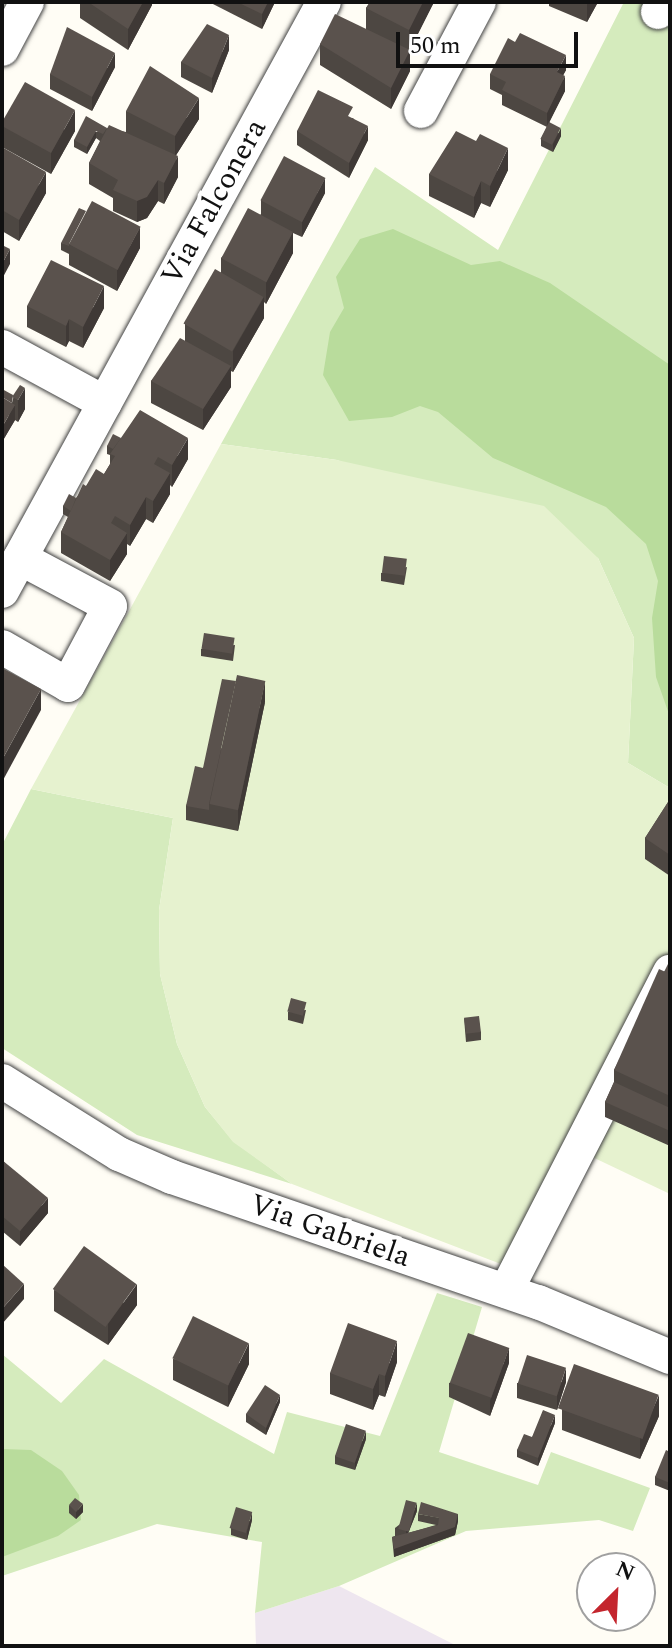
<!DOCTYPE html>
<style>
body{margin:0}
#map{position:relative;width:672px;height:1648px;overflow:hidden;background:#fffdf5;font-family:Spectral,serif}
div>[style]{position:absolute}
[style*='--x']{left:calc(var(--x)*1px);top:calc(var(--y)*1px);width:calc(var(--w)*1px);rotate:calc(var(--a)*1deg)}
.industrial>*{inset:0;background:#eee6ef}
.green>*{inset:0;background:#d5ebbd}
.forest>*{inset:0;background:#b9dc9c}
.pitch>*{inset:0;background:#e6f2cf}
.roads{filter:drop-shadow(0 0 2px #444) drop-shadow(0 0 2px #444)}
.minor>*{height:34px;margin:-17px;padding:0 17px;transform-origin:17px;border-radius:17px;background:#fff}
.wall>*{inset:0;background:#4d4742}
.shaded-wall>*{inset:0;background:#3f3936}
.building>*{inset:0;background:#5a524d;transform-origin:0 0}
span{translate:-50% -50%;white-space:nowrap;text-align:center;line-height:1.15;-webkit-text-stroke:8px #fff;paint-order:stroke}
.street-label{font-size:30px;color:#111}
.frame{position:absolute;inset:0;border:4px solid #111;pointer-events:none}
.north{position:absolute;left:576px;top:1552px;width:80px;height:80px;box-sizing:border-box;background:#fff;border:2px solid #a0a0a0;border-radius:50%;rotate:24deg;font-size:22px;font-weight:700;line-height:32px;text-align:center;color:#111}
.north::after{content:'';display:block;margin:auto;width:28px;height:36px;background:#c4262e;clip-path:polygon(50% 0,100% 100%,50% 72%,0 100%)}
.scale{position:absolute;left:396px;top:32px;width:182px;height:36px;box-sizing:border-box;border:4px solid #111;border-top:0;padding-left:10px;font-size:24px;line-height:28px;white-space:nowrap;color:#111;-webkit-text-stroke:6px #fff;paint-order:stroke}
</style>
<div id="map">
<div class="industrial">
<div style="clip-path:polygon(339px 1586px,457px 1646px,256px 1646px,255px 1613px)"></div>
</div>
<div class="green">
<div style="clip-path:polygon(624px 2px,640px 2px,670px 20px,670px 788px,628px 763px,634px 638px,598px 558px,337px 460px,221px 444px,375px 167px,498px 250px)"></div>
<div style="clip-path:polygon(31px 789px,173px 818px,159px 910px,160px 974px,177px 1044px,205px 1107px,233px 1141px,292px 1184px,137px 1135px,2px 1048px,2px 845px)"></div>
<div style="clip-path:polygon(437px 1293px,482px 1307px,439px 1452px,538px 1485px,551px 1452px,650px 1488px,633px 1531px,599px 1520px,466px 1531px,339px 1586px,255px 1613px,262px 1542px,157px 1524px,2px 1576px,2px 1354px,61px 1403px,104px 1359px,274px 1454px,287px 1412px,380px 1436px)"></div>
</div>
<div class="forest">
<div style="clip-path:polygon(393px 229px,471px 265px,500px 261px,550px 283px,670px 365px,670px 717px,656px 677px,652px 618px,658px 581px,646px 544px,606px 507px,493px 458px,438px 412px,420px 406px,392px 417px,349px 421px,323px 375px,330px 332px,344px 308px,336px 277px,360px 239px)"></div>
<div style="clip-path:polygon(2px 1449px,31px 1450px,62px 1471px,79px 1495px,81px 1520px,58px 1536px,2px 1557px)"></div>
</div>
<div class="pitch">
<div style="clip-path:polygon(221px 444px,337px 460px,544px 506px,598px 558px,634px 638px,628px 763px,670px 788px,670px 1194px,586px 1154px,522px 1272px,292px 1184px,233px 1142px,205px 1107px,177px 1044px,160px 974px,159px 910px,173px 818px,31px 789px)"></div>
</div>
<div class="roads">
<div class="minor">
<div style="--x:658;--y:12;--w:11;--a:-63"></div>
<div style="--x:2;--y:49;--w:53;--a:-62"></div>
<div style="--x:421;--y:111;--w:123;--a:-62"></div>
<div style="--x:2;--y:347;--w:117;--a:28.5"></div>
<div style="--x:2;--y:591;--w:671;--a:-61.34"></div>
<div style="--x:2;--y:647;--w:76;--a:29.9"></div>
<div style="--x:68;--y:685;--w:89;--a:-62"></div>
<div style="--x:110;--y:606;--w:102;--a:-151.9"></div>
<div style="--x:2;--y:1081;--w:138;--a:32"></div>
<div style="--x:119;--y:1154;--w:58;--a:23.5"></div>
<div style="--x:172;--y:1177;--w:387;--a:18.9"></div>
<div style="--x:538;--y:1302;--w:143;--a:22.6"></div>
<div style="--x:506;--y:1291;--w:359;--a:-62.8"></div>
</div>
</div>
<div class="wall">
<div style="clip-path:polygon(80px 2px,152px 2px,152px 5px,128px 50px,80px 18px)"></div>
<div style="clip-path:polygon(209px 2px,275px 2px,262px 29px)"></div>
<div style="clip-path:polygon(370px 2px,434px 2px,410px 50px,410px 71px,391px 109px,320px 65px,320px 44px,366px 29px,366px 8px)"></div>
<div style="clip-path:polygon(549px 2px,598px 2px,587px 22px,549px 6px)"></div>
<div style="clip-path:polygon(229px 50px,212px 93px,181px 77px,181px 62px)"></div>
<div style="clip-path:polygon(115px 67px,92px 111px,50px 89px,50px 74px)"></div>
<div style="clip-path:polygon(566px 70px,563px 75px,565px 91px,549px 122px,561px 136px,553px 152px,541px 146px,541px 139px,547px 127px,502px 105px,502px 95px,490px 89px,490px 74px)"></div>
<div style="clip-path:polygon(126px 111px,199px 119px,176px 155px,178px 177px,164px 204px,158px 201px,147px 218px,137px 222px,113px 211px,113px 198px,89px 184px,89px 163px,100px 141px,96px 138px,87px 154px,74px 147px,74px 140px,107px 128px,126px 132px)"></div>
<div style="clip-path:polygon(353px 118px,368px 140px,349px 178px,297px 145px,297px 131px)"></div>
<div style="clip-path:polygon(2px 122px,75px 131px,51px 174px,2px 147px)"></div>
<div style="clip-path:polygon(2px 147px,46px 193px,19px 241px,2px 231px)"></div>
<div style="clip-path:polygon(508px 170px,490px 207px,481px 203px,474px 218px,429px 196px,429px 174px)"></div>
<div style="clip-path:polygon(325px 193px,302px 237px,293px 233px,293px 253px,266px 304px,264px 302px,264px 318px,233px 372px,231px 371px,231px 387px,203px 430px,151px 403px,151px 381px,185px 341px,185px 324px,221px 272px,221px 258px,261px 214px,261px 200px)"></div>
<div style="clip-path:polygon(61px 243px,140px 248px,117px 291px,69px 265px,69px 254px,61px 250px)"></div>
<div style="clip-path:polygon(27px 306px,104px 308px,83px 348px,69px 341px,66px 347px,27px 327px)"></div>
<div style="clip-path:polygon(14px 395px,25px 409px,18px 422px,15px 420px,2px 442px)"></div>
<div style="clip-path:polygon(121px 438px,188px 459px,172px 487px,170px 485px,170px 494px,153px 523px,146px 519px,130px 546px,127px 544px,127px 554px,110px 581px,61px 553px,61px 532px,68px 517px,63px 514px,63px 506px,76px 498px,86px 486px,104px 474px,110px 464px,110px 455px,107px 454px,107px 446px)"></div>
<div style="clip-path:polygon(407px 567px,404px 585px,381px 581px,381px 573px)"></div>
<div style="clip-path:polygon(235px 645px,233px 661px,201px 656px,201px 649px)"></div>
<div style="clip-path:polygon(265px 702px,238px 831px,186px 820px,186px 806px,203px 768px)"></div>
<div style="clip-path:polygon(670px 799px,670px 876px,645px 859px,645px 838px)"></div>
<div style="clip-path:polygon(670px 965px,670px 1146px,605px 1117px,605px 1102px,614px 1082px,614px 1070px,664px 972px)"></div>
<div style="clip-path:polygon(306px 1010px,303px 1024px,288px 1020px,288px 1012px)"></div>
<div style="clip-path:polygon(464px 1018px,481px 1032px,481px 1040px,466px 1042px)"></div>
<div style="clip-path:polygon(2px 1160px,48px 1213px,20px 1246px,2px 1231px)"></div>
<div style="clip-path:polygon(54px 1290px,137px 1305px,108px 1345px,54px 1311px)"></div>
<div style="clip-path:polygon(173px 1359px,249px 1364px,228px 1407px,173px 1380px)"></div>
<div style="clip-path:polygon(397px 1362px,385px 1397px,379px 1395px,373px 1410px,330px 1394px,330px 1373px)"></div>
<div style="clip-path:polygon(509px 1363px,490px 1416px,449px 1397px,449px 1383px)"></div>
<div style="clip-path:polygon(566px 1382px,557px 1410px,517px 1398px,517px 1383px)"></div>
<div style="clip-path:polygon(280px 1402px,266px 1435px,246px 1422px,246px 1414px)"></div>
<div style="clip-path:polygon(562px 1409px,659px 1416px,640px 1459px,562px 1430px)"></div>
<div style="clip-path:polygon(555px 1423px,538px 1466px,517px 1457px,517px 1450px,532px 1437px)"></div>
<div style="clip-path:polygon(366px 1439px,355px 1470px,335px 1464px,335px 1456px)"></div>
<div style="clip-path:polygon(670px 1452px,670px 1491px,655px 1485px,655px 1477px)"></div>
<div style="clip-path:polygon(69px 1505px,83px 1512px,76px 1519px,69px 1513px)"></div>
<div style="clip-path:polygon(417px 1511px,408px 1533px,436px 1525px,418px 1521px,418px 1514px,458px 1521px,455px 1535px,394px 1557px,392px 1537px,395px 1536px,395px 1528px)"></div>
<div style="clip-path:polygon(252px 1520px,247px 1540px,231px 1535px,231px 1528px)"></div>
</div>
<div class="shaded-wall">
<div style="clip-path:polygon(143px 2px,152px 2px,152px 5px,128px 50px,128px 29px)"></div>
<div style="clip-path:polygon(268px 2px,275px 2px,262px 29px,262px 14px)"></div>
<div style="clip-path:polygon(423px 2px,434px 2px,409px 51px,409px 30px)"></div>
<div style="clip-path:polygon(587px 2px,598px 2px,587px 22px)"></div>
<div style="clip-path:polygon(229px 35px,229px 50px,212px 93px,212px 78px)"></div>
<div style="clip-path:polygon(410px 50px,410px 71px,391px 109px,391px 88px)"></div>
<div style="clip-path:polygon(115px 53px,115px 67px,92px 111px,92px 97px)"></div>
<div style="clip-path:polygon(566px 55px,566px 70px,557px 87px,557px 72px)"></div>
<div style="clip-path:polygon(565px 76px,565px 91px,547px 127px,547px 113px)"></div>
<div style="clip-path:polygon(199px 98px,199px 119px,175px 157px,175px 136px)"></div>
<div style="clip-path:polygon(75px 110px,75px 131px,51px 174px,51px 153px)"></div>
<div style="clip-path:polygon(368px 126px,368px 140px,349px 178px,349px 163px)"></div>
<div style="clip-path:polygon(561px 128px,561px 136px,553px 152px,553px 144px)"></div>
<div style="clip-path:polygon(96px 131px,96px 138px,87px 154px,87px 147px)"></div>
<div style="clip-path:polygon(508px 148px,508px 170px,490px 207px,490px 186px)"></div>
<div style="clip-path:polygon(178px 156px,178px 177px,164px 204px,164px 183px)"></div>
<div style="clip-path:polygon(46px 172px,46px 193px,19px 241px,19px 220px)"></div>
<div style="clip-path:polygon(325px 178px,325px 193px,302px 237px,302px 222px)"></div>
<div style="clip-path:polygon(158px 180px,158px 201px,147px 218px,137px 222px,137px 201px)"></div>
<div style="clip-path:polygon(481px 181px,481px 203px,474px 218px,474px 197px)"></div>
<div style="clip-path:polygon(140px 227px,140px 248px,117px 291px,117px 270px)"></div>
<div style="clip-path:polygon(293px 232px,293px 253px,266px 304px,266px 283px)"></div>
<div style="clip-path:polygon(10px 249px,10px 264px,2px 279px,2px 264px)"></div>
<div style="clip-path:polygon(104px 286px,104px 308px,83px 348px,83px 327px)"></div>
<div style="clip-path:polygon(264px 297px,264px 318px,233px 372px,233px 351px)"></div>
<div style="clip-path:polygon(69px 319px,69px 341px,66px 347px,66px 326px)"></div>
<div style="clip-path:polygon(231px 366px,231px 387px,203px 430px,203px 409px)"></div>
<div style="clip-path:polygon(25px 388px,25px 409px,18px 422px,18px 400px)"></div>
<div style="clip-path:polygon(15px 405px,15px 420px,2px 442px,2px 427px)"></div>
<div style="clip-path:polygon(188px 438px,188px 459px,172px 487px,172px 465px)"></div>
<div style="clip-path:polygon(170px 473px,170px 494px,153px 523px,153px 501px)"></div>
<div style="clip-path:polygon(146px 497px,146px 519px,130px 546px,130px 525px)"></div>
<div style="clip-path:polygon(127px 533px,127px 554px,110px 581px,110px 560px)"></div>
<div style="clip-path:polygon(265px 681px,265px 702px,238px 831px,238px 810px)"></div>
<div style="clip-path:polygon(41px 689px,41px 710px,2px 782px,2px 760px)"></div>
<div style="clip-path:polygon(48px 1198px,48px 1213px,20px 1246px,20px 1231px)"></div>
<div style="clip-path:polygon(24px 1284px,24px 1299px,2px 1324px,2px 1309px)"></div>
<div style="clip-path:polygon(137px 1284px,137px 1305px,108px 1345px,108px 1324px)"></div>
<div style="clip-path:polygon(397px 1341px,397px 1362px,385px 1397px,385px 1376px)"></div>
<div style="clip-path:polygon(249px 1343px,249px 1364px,228px 1407px,228px 1386px)"></div>
<div style="clip-path:polygon(509px 1348px,509px 1363px,490px 1416px,490px 1401px)"></div>
<div style="clip-path:polygon(566px 1368px,566px 1382px,557px 1410px,557px 1396px)"></div>
<div style="clip-path:polygon(379px 1374px,379px 1395px,373px 1410px,373px 1389px)"></div>
<div style="clip-path:polygon(280px 1395px,280px 1402px,266px 1435px,266px 1428px)"></div>
<div style="clip-path:polygon(659px 1395px,659px 1416px,640px 1459px,640px 1438px)"></div>
<div style="clip-path:polygon(555px 1415px,555px 1423px,538px 1466px,538px 1458px)"></div>
<div style="clip-path:polygon(366px 1431px,366px 1439px,355px 1470px,355px 1462px)"></div>
<div style="clip-path:polygon(417px 1503px,417px 1511px,406px 1539px,406px 1531px)"></div>
<div style="clip-path:polygon(83px 1504px,83px 1512px,76px 1519px,76px 1512px)"></div>
<div style="clip-path:polygon(252px 1512px,252px 1520px,247px 1540px,247px 1532px)"></div>
<div style="clip-path:polygon(458px 1514px,458px 1521px,455px 1535px,394px 1557px,394px 1549px)"></div>
</div>
<div class="building">
<div style="clip-path:polygon(88px 2px,143px 2px,128px 29px)"></div>
<div style="clip-path:polygon(237px 2px,268px 2px,262px 14px)"></div>
<div style="clip-path:polygon(370px 2px,423px 2px,409px 30px,366px 8px)"></div>
<div style="clip-path:polygon(335px 14px,410px 50px,391px 88px,320px 44px)"></div>
<div style="clip-path:polygon(207px 24px,229px 35px,212px 78px,181px 62px)"></div>
<div style="clip-path:polygon(67px 27px,115px 53px,92px 97px,50px 74px)"></div>
<div style="clip-path:polygon(520px 33px,566px 55px,557px 72px,565px 76px,547px 113px,502px 90px,506px 82px,490px 74px,508px 38px,515px 42px)"></div>
<div style="clip-path:polygon(150px 66px,199px 98px,175px 136px,126px 111px)"></div>
<div style="clip-path:polygon(25px 82px,75px 110px,51px 153px,2px 126px,2px 122px)"></div>
<div style="clip-path:polygon(318px 90px,353px 107px,348px 116px,368px 126px,349px 163px,297px 131px)"></div>
<div style="clip-path:polygon(86px 116px,107px 128px,103px 134px,96px 131px,87px 147px,74px 140px)"></div>
<div style="left:549px;top:122px;width:13px;height:19px;rotate:27deg"></div>
<div style="clip-path:polygon(109px 125px,178px 156px,164px 183px,158px 180px,147px 197px,137px 201px,113px 190px,118px 180px,89px 163px)"></div>
<div style="clip-path:polygon(456px 131px,476px 141px,480px 134px,508px 148px,490px 186px,481px 181px,474px 197px,429px 174px)"></div>
<div style="clip-path:polygon(2px 147px,46px 172px,19px 220px,2px 210px)"></div>
<div style="left:284px;top:156px;width:47px;height:50px;rotate:28deg"></div>
<div style="left:92px;top:201px;width:55px;height:49px;rotate:28deg"></div>
<div style="clip-path:polygon(79px 208px,86px 211px,69px 244px,69px 246px,61px 243px)"></div>
<div style="left:248px;top:208px;width:51px;height:57px;rotate:28deg"></div>
<div style="clip-path:polygon(2px 245px,10px 249px,2px 264px)"></div>
<div style="clip-path:polygon(51px 260px,104px 286px,83px 327px,69px 319px,66px 326px,27px 306px)"></div>
<div style="left:215px;top:269px;width:56px;height:63px;rotate:30deg"></div>
<div style="clip-path:polygon(180px 338px,231px 366px,203px 409px,151px 381px)"></div>
<div style="clip-path:polygon(20px 385px,25px 388px,18px 400px,12px 397px)"></div>
<div style="clip-path:polygon(2px 389px,13px 395px,12px 403px,2px 397px)"></div>
<div style="clip-path:polygon(2px 397px,15px 405px,2px 427px)"></div>
<div style="clip-path:polygon(140px 410px,188px 438px,172px 465px,158px 457px,154px 464px,170px 473px,153px 501px,146px 497px,130px 525px,115px 516px,111px 523px,127px 533px,110px 560px,61px 532px,83px 484px,86px 486px,96px 469px,104px 474px,115px 456px,110px 454px)"></div>
<div style="clip-path:polygon(113px 434px,121px 438px,113px 449px,107px 446px)"></div>
<div style="clip-path:polygon(69px 494px,76px 498px,71px 511px,63px 506px)"></div>
<div style="left:384px;top:556px;width:23px;height:17px;rotate:7deg"></div>
<div style="left:204px;top:633px;width:31px;height:16px;rotate:9deg"></div>
<div style="clip-path:polygon(2px 668px,41px 689px,2px 760px)"></div>
<div style="left:237px;top:675px;width:29px;height:132px;rotate:12deg"></div>
<div style="clip-path:polygon(222px 679px,236px 681px,209px 804px,209px 810px,186px 806px,195px 766px,203px 768px)"></div>
<div style="clip-path:polygon(670px 799px,670px 855px,645px 838px)"></div>
<div style="clip-path:polygon(668px 964px,670px 965px,670px 974px,664px 972px)"></div>
<div style="clip-path:polygon(659px 969px,670px 974px,670px 1096px,614px 1070px)"></div>
<div style="left:291px;top:998px;width:16px;height:14px;rotate:15deg"></div>
<div style="left:479px;top:1016px;width:16px;height:15px;rotate:83deg"></div>
<div style="clip-path:polygon(614px 1082px,670px 1108px,670px 1131px,605px 1102px)"></div>
<div style="clip-path:polygon(2px 1160px,48px 1198px,20px 1231px,2px 1216px)"></div>
<div style="left:84px;top:1246px;width:65px;height:53px;rotate:36deg"></div>
<div style="clip-path:polygon(2px 1264px,24px 1284px,2px 1309px)"></div>
<div style="left:193px;top:1316px;width:62px;height:47px;rotate:26deg"></div>
<div style="clip-path:polygon(348px 1323px,397px 1341px,385px 1376px,379px 1374px,373px 1389px,330px 1373px)"></div>
<div style="left:468px;top:1333px;width:44px;height:53px;rotate:20deg"></div>
<div style="left:527px;top:1355px;width:41px;height:30px;rotate:18deg"></div>
<div style="left:574px;top:1364px;width:90px;height:47px;rotate:20deg"></div>
<div style="clip-path:polygon(265px 1385px,280px 1395px,266px 1428px,246px 1414px)"></div>
<div style="clip-path:polygon(543px 1410px,555px 1415px,538px 1458px,517px 1450px,524px 1434px,532px 1437px)"></div>
<div style="left:346px;top:1424px;width:21px;height:34px;rotate:19deg"></div>
<div style="clip-path:polygon(666px 1450px,670px 1452px,670px 1483px,655px 1477px)"></div>
<div style="clip-path:polygon(75px 1498px,83px 1504px,76px 1512px,69px 1505px)"></div>
<div style="left:406px;top:1500px;width:11px;height:30px;rotate:15deg"></div>
<div style="clip-path:polygon(421px 1502px,458px 1514px,455px 1527px,394px 1549px,392px 1537px,438px 1525px,439px 1518px,418px 1514px)"></div>
<div style="left:236px;top:1507px;width:17px;height:22px;rotate:17deg"></div>
</div>
<div class="street-label">
<span style="left:214px;top:202px;rotate:-61deg">Via Falconera</span>
<span style="left:330px;top:1231px;rotate:19deg">Via Gabriela</span>
</div>
<div class="frame"></div>
<div class="north">N</div>
<div class="scale">50 m</div>
</div>
